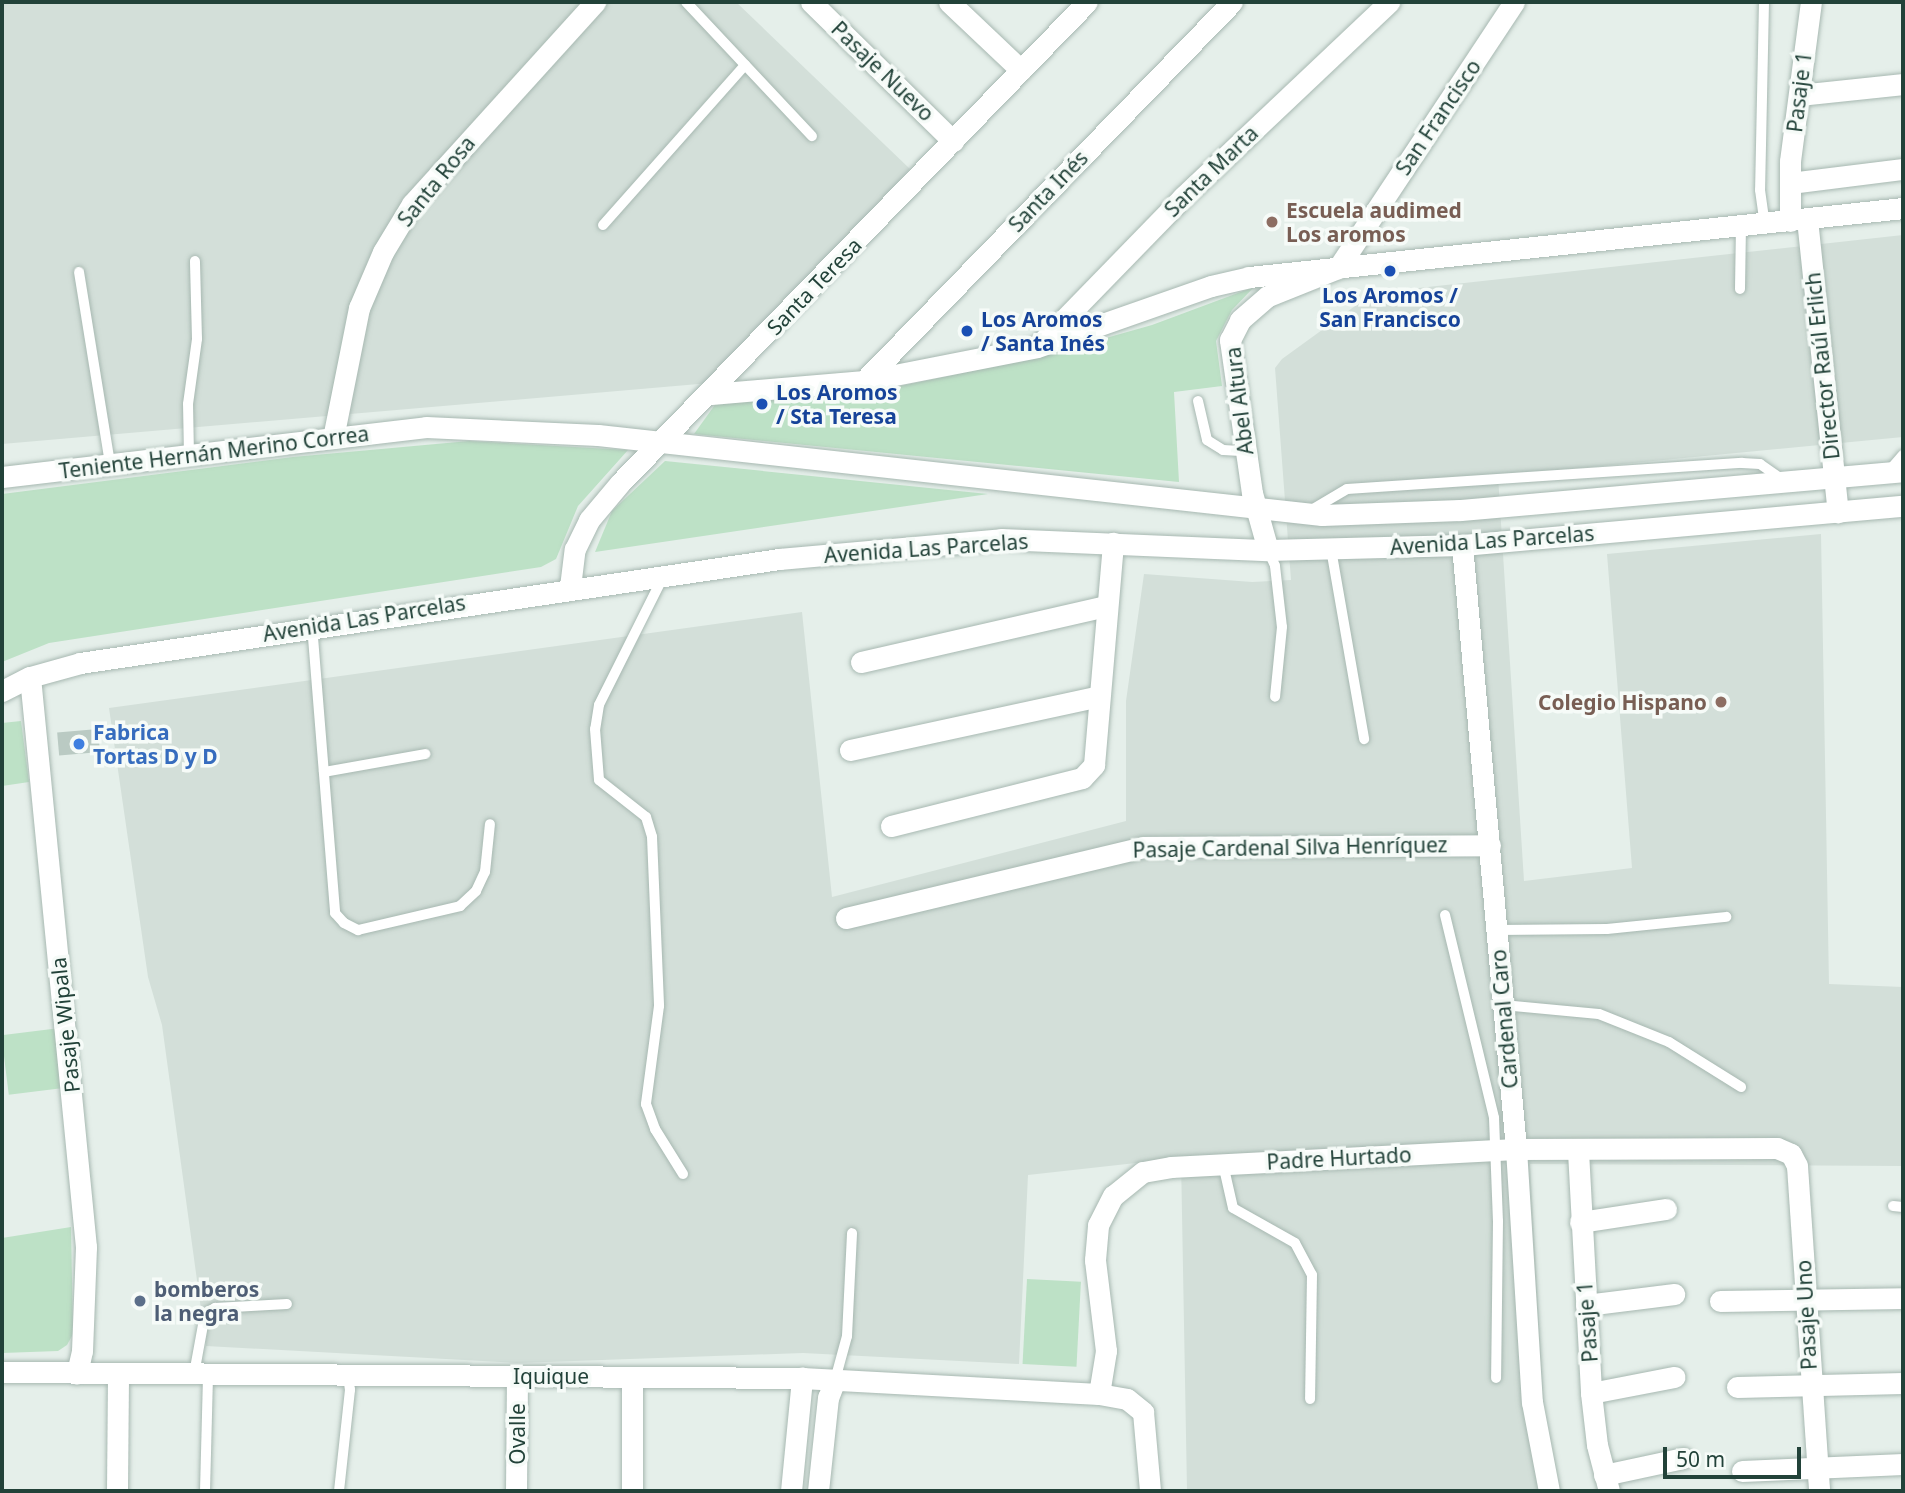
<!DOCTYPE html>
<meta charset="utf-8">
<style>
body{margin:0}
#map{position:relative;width:1905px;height:1493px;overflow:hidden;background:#e5efea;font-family:"Noto Sans",sans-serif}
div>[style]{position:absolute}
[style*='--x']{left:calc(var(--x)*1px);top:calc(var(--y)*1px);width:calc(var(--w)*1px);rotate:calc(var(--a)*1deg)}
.built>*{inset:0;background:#d3dfd9}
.green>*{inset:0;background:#bde1c6;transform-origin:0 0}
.building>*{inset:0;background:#bacac3;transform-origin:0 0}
.roads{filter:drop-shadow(0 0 2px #a7b8b1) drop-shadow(0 0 2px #a7b8b1)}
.service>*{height:10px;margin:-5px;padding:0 5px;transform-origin:5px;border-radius:5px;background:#fff}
.minor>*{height:21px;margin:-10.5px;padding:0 10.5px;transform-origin:10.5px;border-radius:10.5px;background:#fff}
.tertiary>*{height:21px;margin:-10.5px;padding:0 10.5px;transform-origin:10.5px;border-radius:10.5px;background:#fff}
.dots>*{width:19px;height:19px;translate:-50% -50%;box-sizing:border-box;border:4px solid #f6fbf8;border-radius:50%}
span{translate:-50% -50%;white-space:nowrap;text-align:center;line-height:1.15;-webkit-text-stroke:7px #f6fbf8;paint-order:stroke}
.street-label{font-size:21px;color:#224239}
.education-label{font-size:21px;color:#785e54;font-weight:700}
.left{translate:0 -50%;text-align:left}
.right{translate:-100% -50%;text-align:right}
.transit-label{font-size:21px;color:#164399;font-weight:700}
.shop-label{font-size:21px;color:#366cbe;font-weight:700}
.service-label{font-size:21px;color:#4e5e75;font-weight:700}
.frame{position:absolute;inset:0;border:4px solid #224239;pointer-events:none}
.scale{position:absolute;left:1663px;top:1447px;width:138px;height:32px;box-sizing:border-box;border:4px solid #224239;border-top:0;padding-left:9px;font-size:21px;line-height:24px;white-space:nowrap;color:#224239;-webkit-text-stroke:5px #f6fbf8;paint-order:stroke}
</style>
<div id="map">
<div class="built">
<div style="clip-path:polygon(2px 2px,736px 2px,910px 169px,710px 383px,2px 444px)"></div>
<div style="clip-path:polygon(1903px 235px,1903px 437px,1498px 476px,1524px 881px,1632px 868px,1607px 554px,1821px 534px,1829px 984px,1903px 987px,1903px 1166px,1530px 1164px,1546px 1441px,1561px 1491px,1187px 1491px,1181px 1158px,1028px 1175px,1019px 1364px,803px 1353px,517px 1363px,206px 1346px,162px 1025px,148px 977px,109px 708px,802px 612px,832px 897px,1126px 821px,1126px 701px,1144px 574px,1252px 582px,1291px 580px,1275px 368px,1282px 359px,1373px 293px)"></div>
</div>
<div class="green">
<div style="clip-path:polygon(1254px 287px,1232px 310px,1216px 341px,1222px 386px,1174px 392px,1179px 482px,694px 434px,717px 402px,857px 395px,1035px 358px,1152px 325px)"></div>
<div style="clip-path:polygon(469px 441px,628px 450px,578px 506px,556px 559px,541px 567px,49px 643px,2px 662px,2px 494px,293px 457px)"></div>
<div style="clip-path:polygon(665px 461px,988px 494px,595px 552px,612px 511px)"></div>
<div style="clip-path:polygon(21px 721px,29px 782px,2px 786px,2px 723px)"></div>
<div style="left:60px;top:1028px;width:60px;height:59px;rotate:83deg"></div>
<div style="clip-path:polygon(71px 1227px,73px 1334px,67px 1345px,58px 1351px,2px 1353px,2px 1238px)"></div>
<div style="left:1027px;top:1279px;width:54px;height:85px;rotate:3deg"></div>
</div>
<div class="building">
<div style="left:98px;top:729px;width:23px;height:41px;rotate:85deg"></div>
</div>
<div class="roads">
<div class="service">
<div style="--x:686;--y:2;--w:184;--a:46.8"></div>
<div style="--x:1764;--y:2;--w:188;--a:91.2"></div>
<div style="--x:1760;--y:190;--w:34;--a:82"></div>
<div style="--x:603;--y:225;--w:214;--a:-48.4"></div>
<div style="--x:79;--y:272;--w:194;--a:80.8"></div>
<div style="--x:1740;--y:289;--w:62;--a:-89.1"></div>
<div style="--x:1198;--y:401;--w:40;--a:77"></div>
<div style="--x:1207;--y:440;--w:19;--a:32"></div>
<div style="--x:1223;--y:450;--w:22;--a:3"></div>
<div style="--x:189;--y:455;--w:51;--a:-91.1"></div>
<div style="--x:188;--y:404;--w:66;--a:-82.1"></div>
<div style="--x:197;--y:339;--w:78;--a:-91.5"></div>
<div style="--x:1889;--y:471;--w:21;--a:-49"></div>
<div style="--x:1308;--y:512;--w:45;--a:-30.5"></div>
<div style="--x:1347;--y:489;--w:396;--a:-3.8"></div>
<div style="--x:1742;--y:463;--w:18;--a:3"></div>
<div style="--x:1760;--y:464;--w:28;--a:35"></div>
<div style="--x:1331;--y:549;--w:193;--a:80.1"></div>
<div style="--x:1268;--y:550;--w:17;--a:66"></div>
<div style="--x:1275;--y:566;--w:61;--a:83.5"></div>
<div style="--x:1282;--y:627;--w:70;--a:95.7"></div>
<div style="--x:663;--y:577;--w:143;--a:116.6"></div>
<div style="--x:599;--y:705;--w:24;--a:99"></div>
<div style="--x:595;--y:729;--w:51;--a:85.5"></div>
<div style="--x:599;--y:780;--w:60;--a:38.2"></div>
<div style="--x:646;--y:817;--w:21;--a:73"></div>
<div style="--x:652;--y:837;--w:169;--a:87.6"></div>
<div style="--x:659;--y:1006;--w:99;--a:97.6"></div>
<div style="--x:646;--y:1104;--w:27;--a:70"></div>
<div style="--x:655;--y:1129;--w:53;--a:58.1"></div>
<div style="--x:312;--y:625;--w:289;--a:85.4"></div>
<div style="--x:335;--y:913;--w:13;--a:48"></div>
<div style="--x:344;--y:923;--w:16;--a:27"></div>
<div style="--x:358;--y:930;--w:105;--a:-13.2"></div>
<div style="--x:460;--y:906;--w:22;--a:-43"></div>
<div style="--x:476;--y:891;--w:21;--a:-65"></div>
<div style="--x:485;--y:872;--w:48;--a:-84.1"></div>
<div style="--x:324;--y:772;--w:103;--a:-10.1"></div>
<div style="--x:1445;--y:915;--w:209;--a:76.4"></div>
<div style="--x:1494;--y:1118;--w:103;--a:87.8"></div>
<div style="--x:1498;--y:1221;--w:157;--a:90.7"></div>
<div style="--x:1497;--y:930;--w:110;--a:-0.5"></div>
<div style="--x:1607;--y:929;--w:120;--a:-5.8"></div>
<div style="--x:1503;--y:1005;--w:96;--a:5.4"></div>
<div style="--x:1599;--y:1014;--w:75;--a:21.8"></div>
<div style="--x:1669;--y:1042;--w:85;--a:32"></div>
<div style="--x:1223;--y:1164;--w:45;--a:77.2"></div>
<div style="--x:1233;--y:1208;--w:71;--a:29.4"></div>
<div style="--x:1295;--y:1243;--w:36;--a:62"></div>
<div style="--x:1312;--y:1275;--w:124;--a:90.9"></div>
<div style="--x:1893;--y:1206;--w:10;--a:6"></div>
<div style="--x:194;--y:1374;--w:61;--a:-79.6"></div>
<div style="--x:205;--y:1314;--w:12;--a:-31"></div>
<div style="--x:215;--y:1308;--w:72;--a:-3.2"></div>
<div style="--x:835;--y:1380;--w:46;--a:-74.7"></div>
<div style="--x:847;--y:1336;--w:103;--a:-87.2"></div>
<div style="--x:205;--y:1491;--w:117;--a:-88.5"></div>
<div style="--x:339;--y:1491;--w:102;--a:-83.8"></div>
<div style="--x:350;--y:1390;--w:15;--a:-98"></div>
</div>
<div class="minor">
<div style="--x:811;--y:2;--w:199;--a:44.4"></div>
<div style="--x:949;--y:2;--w:99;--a:43.4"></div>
<div style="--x:1799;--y:95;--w:105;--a:-6"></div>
<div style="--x:1790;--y:183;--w:114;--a:-7.1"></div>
<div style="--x:1807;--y:219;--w:295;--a:84"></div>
<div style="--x:1790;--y:221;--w:60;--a:-90"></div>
<div style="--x:1790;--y:161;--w:160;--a:-82.5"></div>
<div style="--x:1041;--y:343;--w:204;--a:-45.8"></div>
<div style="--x:1183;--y:197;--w:284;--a:-43.4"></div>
<div style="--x:864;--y:381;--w:528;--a:-45.84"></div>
<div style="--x:711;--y:394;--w:154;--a:-4.9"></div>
<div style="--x:864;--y:381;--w:176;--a:-11.1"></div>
<div style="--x:1037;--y:347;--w:184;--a:-19.3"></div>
<div style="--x:1211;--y:286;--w:39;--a:-13"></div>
<div style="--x:1249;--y:277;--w:658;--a:-6.02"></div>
<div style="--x:333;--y:438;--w:133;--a:-78.7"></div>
<div style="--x:359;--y:308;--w:61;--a:-66.8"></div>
<div style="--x:383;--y:252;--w:56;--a:-58.9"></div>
<div style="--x:412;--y:204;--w:273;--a:-47.8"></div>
<div style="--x:1462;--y:545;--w:606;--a:84.89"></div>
<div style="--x:1516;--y:1149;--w:254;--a:86.4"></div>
<div style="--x:1532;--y:1402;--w:91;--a:79.2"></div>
<div style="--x:1268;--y:550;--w:59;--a:-105.7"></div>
<div style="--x:1252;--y:493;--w:155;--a:-98.2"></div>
<div style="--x:1230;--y:340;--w:22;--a:-63"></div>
<div style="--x:1240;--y:320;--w:37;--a:-41"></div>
<div style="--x:1268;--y:296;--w:75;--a:-21.8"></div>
<div style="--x:1338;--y:268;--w:319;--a:-56.5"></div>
<div style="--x:570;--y:587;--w:38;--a:-83"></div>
<div style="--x:575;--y:549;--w:32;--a:-64"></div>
<div style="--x:589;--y:520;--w:48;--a:-50"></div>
<div style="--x:620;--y:483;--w:670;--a:-45.85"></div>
<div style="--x:861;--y:662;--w:250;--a:-12.9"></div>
<div style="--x:30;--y:677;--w:573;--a:84.39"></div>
<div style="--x:86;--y:1247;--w:104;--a:92.2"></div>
<div style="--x:82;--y:1351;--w:23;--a:103"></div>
<div style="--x:850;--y:750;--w:252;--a:-12.2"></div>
<div style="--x:891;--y:826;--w:197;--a:-14.1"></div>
<div style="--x:1082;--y:778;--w:18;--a:-47"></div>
<div style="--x:1094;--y:765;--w:223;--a:-85.1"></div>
<div style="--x:846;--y:918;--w:305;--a:-13.4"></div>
<div style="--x:1143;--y:847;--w:347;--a:-0.3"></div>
<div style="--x:1578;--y:1151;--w:242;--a:86.9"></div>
<div style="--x:1591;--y:1393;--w:52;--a:83.4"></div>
<div style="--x:1597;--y:1445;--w:48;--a:75.4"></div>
<div style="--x:1580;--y:1222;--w:87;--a:-8.6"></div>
<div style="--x:1720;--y:1301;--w:183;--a:-0.9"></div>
<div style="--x:1586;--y:1305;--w:89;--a:-7.1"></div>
<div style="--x:2;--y:1372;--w:800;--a:0.43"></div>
<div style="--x:802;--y:1378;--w:297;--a:3.1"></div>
<div style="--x:1099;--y:1394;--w:28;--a:10"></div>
<div style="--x:1127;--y:1399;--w:21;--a:39"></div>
<div style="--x:1143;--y:1412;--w:79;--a:84.9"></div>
<div style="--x:1737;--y:1387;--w:166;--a:-1.4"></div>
<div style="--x:1591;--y:1393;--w:85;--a:-10.9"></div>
<div style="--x:1099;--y:1394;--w:44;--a:-80.8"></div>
<div style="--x:1106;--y:1351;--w:92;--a:-96.9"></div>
<div style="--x:1095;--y:1260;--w:35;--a:-85"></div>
<div style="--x:1098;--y:1225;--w:33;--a:-63"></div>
<div style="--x:1113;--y:1196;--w:38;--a:-39"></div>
<div style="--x:1143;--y:1172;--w:28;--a:-10"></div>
<div style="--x:1171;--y:1167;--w:345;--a:-3"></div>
<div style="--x:1516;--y:1149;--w:261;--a:-0.2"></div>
<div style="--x:1777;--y:1148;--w:15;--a:23"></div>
<div style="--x:1791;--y:1154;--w:13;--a:63"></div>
<div style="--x:1797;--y:1166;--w:326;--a:86.1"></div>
<div style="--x:1742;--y:1471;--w:161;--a:-2.5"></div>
<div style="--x:1604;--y:1475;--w:81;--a:-12.1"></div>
<div style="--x:117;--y:1491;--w:118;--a:-89.5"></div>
<div style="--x:516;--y:1491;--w:115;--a:-89.5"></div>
<div style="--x:632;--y:1491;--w:114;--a:-90"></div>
<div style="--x:791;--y:1491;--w:114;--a:-84.4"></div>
<div style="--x:818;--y:1491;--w:94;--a:-83.9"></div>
<div style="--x:828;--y:1398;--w:19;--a:-69"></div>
</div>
<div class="tertiary">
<div style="--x:2;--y:477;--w:427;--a:-6.7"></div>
<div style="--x:426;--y:427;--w:172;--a:2.7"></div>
<div style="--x:598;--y:435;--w:728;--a:6.31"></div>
<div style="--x:1322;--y:515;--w:138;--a:-2.1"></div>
<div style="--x:1460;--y:510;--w:445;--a:-5"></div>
<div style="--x:2;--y:691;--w:31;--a:-27"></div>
<div style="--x:30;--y:677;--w:52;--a:-15.6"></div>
<div style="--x:80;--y:663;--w:707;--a:-8.46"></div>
<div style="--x:779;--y:559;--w:223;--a:-5.1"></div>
<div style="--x:1001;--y:539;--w:267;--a:2.4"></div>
<div style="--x:1268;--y:550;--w:194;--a:-1.5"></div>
<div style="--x:1462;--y:545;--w:443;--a:-5.1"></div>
</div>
</div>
<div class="dots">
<div style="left:1272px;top:222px;background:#8d6e63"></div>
<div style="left:1390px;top:271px;background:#1a4fb4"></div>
<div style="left:967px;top:331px;background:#1a4fb4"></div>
<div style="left:762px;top:404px;background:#1a4fb4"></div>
<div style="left:1721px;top:702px;background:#8d6e63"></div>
<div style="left:79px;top:744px;background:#3f7fe0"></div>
<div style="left:140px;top:1301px;background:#5c6f8a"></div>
</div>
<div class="street-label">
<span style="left:883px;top:71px;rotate:44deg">Pasaje Nuevo</span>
<span style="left:1799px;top:92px;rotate:-83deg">Pasaje 1</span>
<span style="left:1438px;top:117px;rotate:-56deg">San Francisco</span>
<span style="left:1211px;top:171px;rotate:-44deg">Santa Marta</span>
<span style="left:436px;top:181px;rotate:-51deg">Santa Rosa</span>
<span style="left:1048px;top:191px;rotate:-46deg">Santa Inés</span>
<span style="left:814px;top:286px;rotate:-46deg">Santa Teresa</span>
<span style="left:1822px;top:366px;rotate:-96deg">Director Raúl Erlich</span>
<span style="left:1239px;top:401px;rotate:-97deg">Abel Altura</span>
<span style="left:214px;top:452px;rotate:-7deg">Teniente Hernán Merino Correa</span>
<span style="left:1492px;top:540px;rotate:-4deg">Avenida Las Parcelas</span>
<span style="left:926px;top:548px;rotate:-4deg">Avenida Las Parcelas</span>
<span style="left:364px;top:618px;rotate:-9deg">Avenida Las Parcelas</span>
<span style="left:1290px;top:847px;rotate:-1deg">Pasaje Cardenal Silva Henríquez</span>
<span style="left:1504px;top:1019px;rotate:-95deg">Cardenal Caro</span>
<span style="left:65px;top:1025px;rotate:-96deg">Pasaje Wipala</span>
<span style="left:1339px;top:1158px;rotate:-3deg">Padre Hurtado</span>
<span style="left:1806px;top:1315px;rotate:-93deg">Pasaje Uno</span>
<span style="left:1587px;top:1322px;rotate:-94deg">Pasaje 1</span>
<span style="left:551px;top:1376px">Iquique</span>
<span style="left:517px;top:1434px;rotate:-90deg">Ovalle</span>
</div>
<div class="education-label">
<span class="left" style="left:1286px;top:222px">Escuela audimed<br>Los aromos</span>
<span class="right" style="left:1707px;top:702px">Colegio Hispano</span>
</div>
<div class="transit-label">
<span style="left:1390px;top:307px">Los Aromos /<br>San Francisco</span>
<span class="left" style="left:981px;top:331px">Los Aromos<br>/ Santa Inés</span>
<span class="left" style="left:776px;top:404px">Los Aromos<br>/ Sta Teresa</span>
</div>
<div class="shop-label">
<span class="left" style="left:93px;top:744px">Fabrica<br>Tortas D y D</span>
</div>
<div class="service-label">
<span class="left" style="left:154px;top:1301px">bomberos<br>la negra</span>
</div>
<div class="frame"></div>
<div class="scale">50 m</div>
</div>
